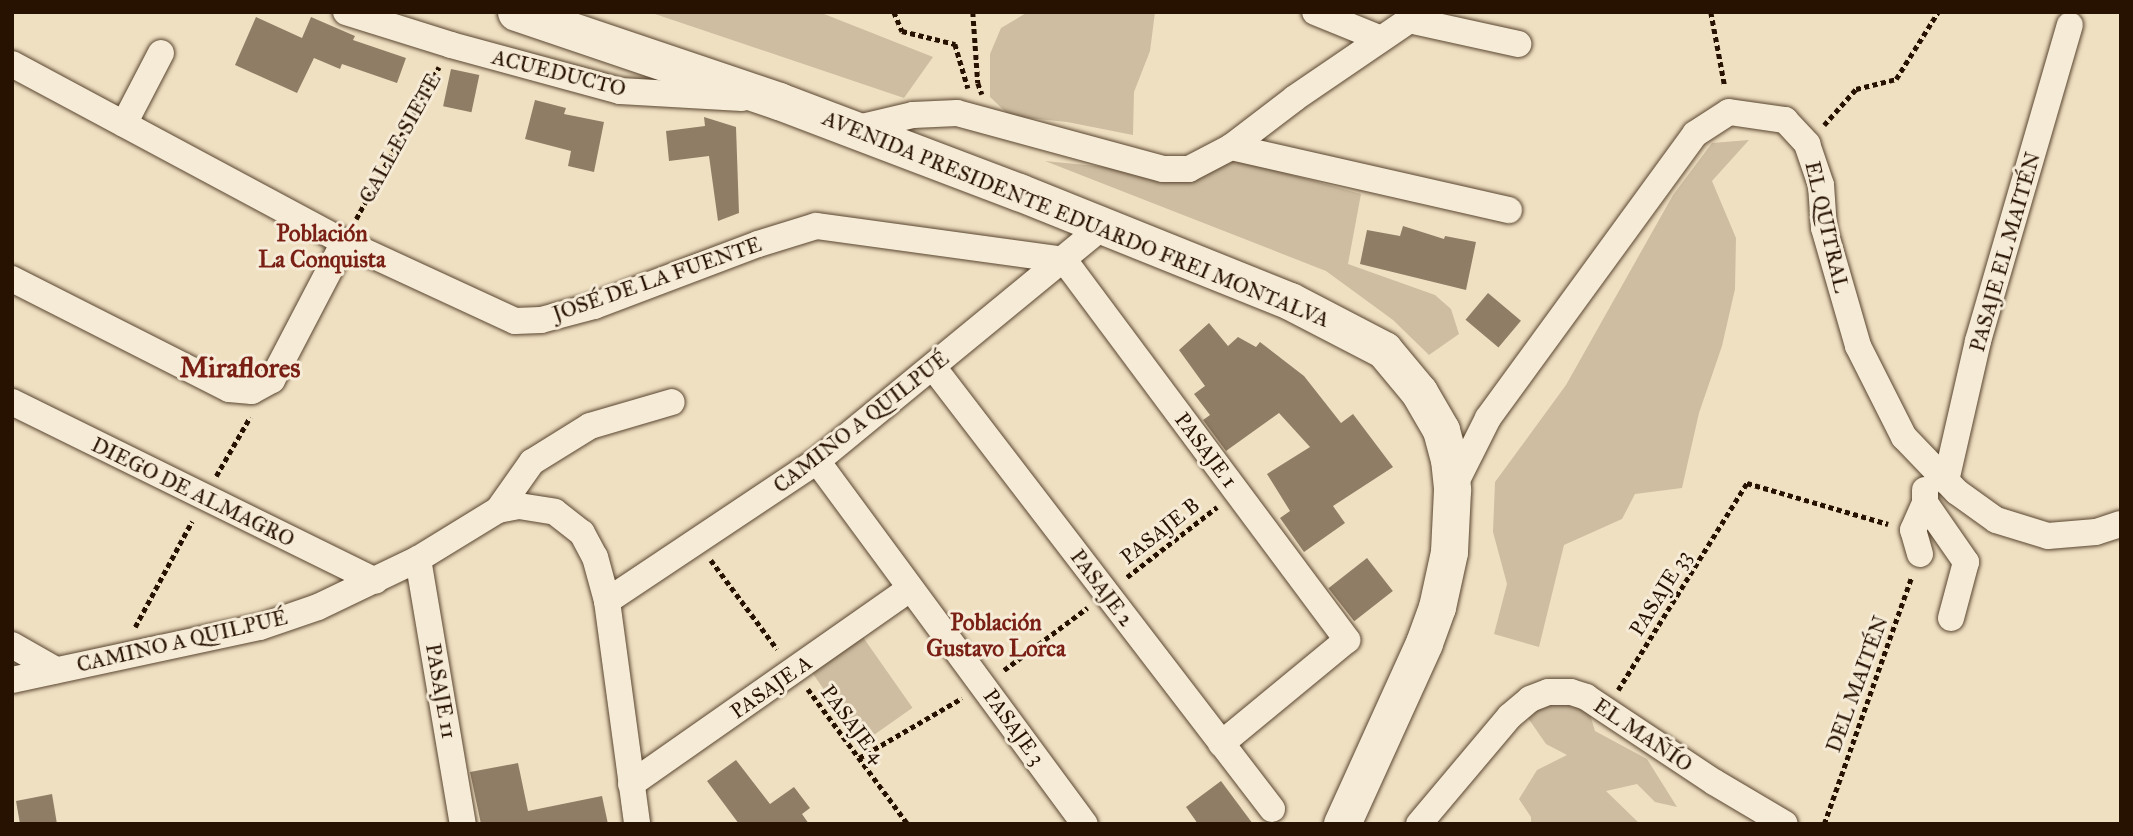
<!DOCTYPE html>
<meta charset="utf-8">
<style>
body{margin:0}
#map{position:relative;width:2133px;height:836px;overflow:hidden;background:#f0e0c2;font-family:"IM FELL Great Primer",serif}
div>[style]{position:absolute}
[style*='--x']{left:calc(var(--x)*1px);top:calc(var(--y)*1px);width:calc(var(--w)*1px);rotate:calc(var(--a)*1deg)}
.green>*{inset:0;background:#cebda1;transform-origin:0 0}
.building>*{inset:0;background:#907d65;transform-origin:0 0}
.path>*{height:4.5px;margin-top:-2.25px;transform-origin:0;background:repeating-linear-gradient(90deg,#271100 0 5px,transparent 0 8.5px)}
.roads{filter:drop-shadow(0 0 2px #594530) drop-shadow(0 0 2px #594530)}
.street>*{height:26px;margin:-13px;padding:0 13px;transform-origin:13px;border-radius:13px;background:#f5ebd7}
.secondary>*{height:37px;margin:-18.5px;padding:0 18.5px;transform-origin:18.5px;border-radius:18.5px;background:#f5ebd7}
span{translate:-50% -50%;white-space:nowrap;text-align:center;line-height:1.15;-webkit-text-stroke:6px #f5ebd7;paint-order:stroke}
.street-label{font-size:21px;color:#271100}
.neighbourhood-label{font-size:23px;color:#7a1f14;font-weight:700}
.district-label{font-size:28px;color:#7a1f14;font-weight:700}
.frame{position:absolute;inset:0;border:14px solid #271100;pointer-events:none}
</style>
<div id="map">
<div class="green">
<div style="clip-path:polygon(649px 12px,819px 12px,933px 57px,904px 98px)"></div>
<div style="clip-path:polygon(1028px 12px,1155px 12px,1150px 51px,1134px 92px,1133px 135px,1067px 122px,1010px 116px,990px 97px,990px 54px,1001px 28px)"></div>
<div style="clip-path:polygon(1749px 140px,1712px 181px,1736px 238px,1735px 289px,1722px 346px,1699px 413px,1682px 488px,1635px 494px,1622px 519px,1564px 545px,1539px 647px,1494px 634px,1507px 584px,1493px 532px,1495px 482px,1566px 385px,1673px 195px,1712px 143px)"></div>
<div style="clip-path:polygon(1221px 155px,1361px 194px,1348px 264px,1435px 295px,1451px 309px,1459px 334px,1429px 355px,1393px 320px,1326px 271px,1045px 161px,1167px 173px)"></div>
<div style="left:858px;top:630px;width:95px;height:62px;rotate:55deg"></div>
<div style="clip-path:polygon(1560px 690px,1588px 708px,1595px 731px,1647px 759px,1677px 807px,1655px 802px,1637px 784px,1606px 791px,1640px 824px,1531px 824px,1531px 817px,1519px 799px,1537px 770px,1567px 755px,1546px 744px,1517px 702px)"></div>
</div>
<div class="building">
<div style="clip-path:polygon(256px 17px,302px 38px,311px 17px,355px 36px,353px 40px,406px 58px,397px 83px,342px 64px,340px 69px,314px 58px,297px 93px,235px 65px)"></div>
<div style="left:451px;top:69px;width:29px;height:38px;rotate:12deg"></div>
<div style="clip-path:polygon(535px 100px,566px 108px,564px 114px,604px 122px,594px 172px,568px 166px,571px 151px,525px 139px)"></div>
<div style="clip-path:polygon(704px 117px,736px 127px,739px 213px,718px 221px,709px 156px,669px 161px,666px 131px,705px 126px)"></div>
<div style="clip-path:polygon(1403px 226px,1444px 239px,1445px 236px,1476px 242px,1466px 290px,1360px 264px,1367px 230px,1400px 236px)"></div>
<div style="left:1488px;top:293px;width:43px;height:35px;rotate:40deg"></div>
<div style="clip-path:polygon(1209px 323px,1228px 346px,1238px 337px,1256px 347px,1260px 342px,1304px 376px,1341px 423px,1353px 414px,1393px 467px,1333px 506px,1345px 523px,1304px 552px,1280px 518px,1290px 511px,1267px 474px,1310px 447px,1279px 413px,1226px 451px,1203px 420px,1210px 415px,1194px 394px,1205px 386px,1179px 350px)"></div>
<div style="left:1367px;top:558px;width:42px;height:49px;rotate:52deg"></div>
<div style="clip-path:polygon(736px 760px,770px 804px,794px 787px,810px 808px,802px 814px,809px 824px,739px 824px,707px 781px)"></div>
<div style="clip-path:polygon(518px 763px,528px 811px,602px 796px,608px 824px,481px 824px,470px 772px)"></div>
<div style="clip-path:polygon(1221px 781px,1253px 824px,1198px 824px,1186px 807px)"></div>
<div style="clip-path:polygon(52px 794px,57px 824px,20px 824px,16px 801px)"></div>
</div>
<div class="path">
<div style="--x:894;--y:12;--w:21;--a:67"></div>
<div style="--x:902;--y:31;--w:55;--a:13.8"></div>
<div style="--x:955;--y:44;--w:46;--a:73.5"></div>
<div style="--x:973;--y:12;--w:71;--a:86"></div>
<div style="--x:978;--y:83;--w:12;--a:70"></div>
<div style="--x:1711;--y:12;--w:76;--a:79.4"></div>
<div style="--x:1824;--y:125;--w:48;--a:-48.4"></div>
<div style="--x:1856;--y:89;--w:41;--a:-14"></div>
<div style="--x:1896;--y:79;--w:79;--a:-57.9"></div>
<div style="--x:356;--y:219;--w:173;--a:-61.4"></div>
<div style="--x:216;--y:476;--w:68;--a:-60"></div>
<div style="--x:711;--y:560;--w:111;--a:53.4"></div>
<div style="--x:1127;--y:577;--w:114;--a:-37.9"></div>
<div style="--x:135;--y:627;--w:120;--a:-61.7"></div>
<div style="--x:1004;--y:670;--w:104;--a:-36.8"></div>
<div style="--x:808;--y:689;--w:168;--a:53.5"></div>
<div style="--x:1618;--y:690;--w:244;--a:-58.1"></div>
<div style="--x:1747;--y:483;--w:147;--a:16.2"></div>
<div style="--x:859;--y:758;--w:119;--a:-30.2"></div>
<div style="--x:1824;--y:824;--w:261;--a:-70.5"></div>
</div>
<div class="roads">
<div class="street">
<div style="--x:346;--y:12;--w:110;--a:17.4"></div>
<div style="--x:451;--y:45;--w:175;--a:15.2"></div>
<div style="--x:620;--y:91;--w:122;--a:3.3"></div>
<div style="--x:1315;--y:12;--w:71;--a:22.2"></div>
<div style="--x:1409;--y:20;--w:112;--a:12.4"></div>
<div style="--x:12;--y:64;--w:377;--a:28.2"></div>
<div style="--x:344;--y:242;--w:188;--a:24.8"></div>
<div style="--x:515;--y:321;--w:26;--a:-2"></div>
<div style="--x:541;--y:320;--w:55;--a:-14.8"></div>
<div style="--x:594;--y:306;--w:175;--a:-20.7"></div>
<div style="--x:758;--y:244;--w:61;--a:-17.2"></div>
<div style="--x:816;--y:226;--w:250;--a:7.8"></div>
<div style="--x:1064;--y:260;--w:474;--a:53.3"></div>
<div style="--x:1347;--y:640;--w:163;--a:140.5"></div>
<div style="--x:124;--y:124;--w:80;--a:-62.5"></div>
<div style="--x:854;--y:129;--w:61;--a:-13.3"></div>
<div style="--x:913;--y:115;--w:44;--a:-2.6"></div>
<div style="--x:957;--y:113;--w:213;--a:15.2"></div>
<div style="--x:1163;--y:169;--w:26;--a:0"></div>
<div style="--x:1189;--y:169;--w:47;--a:-27.6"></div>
<div style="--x:1231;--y:147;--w:81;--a:-37.4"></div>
<div style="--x:1295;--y:98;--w:153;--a:-34.3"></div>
<div style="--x:1231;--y:147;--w:285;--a:12.8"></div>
<div style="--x:12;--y:279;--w:243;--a:26.9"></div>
<div style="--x:229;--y:389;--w:23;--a:5"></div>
<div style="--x:252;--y:391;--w:23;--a:-29"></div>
<div style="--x:272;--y:380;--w:156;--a:-62.4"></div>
<div style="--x:933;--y:367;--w:557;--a:52.51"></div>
<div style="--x:12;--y:402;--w:405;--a:26.2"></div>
<div style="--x:817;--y:461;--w:451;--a:53.6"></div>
<div style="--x:1946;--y:481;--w:144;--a:-77.1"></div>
<div style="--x:1978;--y:341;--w:329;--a:-73.8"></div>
<div style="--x:1452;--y:490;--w:80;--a:-63.4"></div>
<div style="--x:1488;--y:418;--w:351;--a:-53.9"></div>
<div style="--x:1695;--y:134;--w:40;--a:-32.9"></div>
<div style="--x:1729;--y:112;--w:57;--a:8.1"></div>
<div style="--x:1785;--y:120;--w:33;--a:47"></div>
<div style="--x:1807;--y:144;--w:43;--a:71.1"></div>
<div style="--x:1821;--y:185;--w:43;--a:86"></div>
<div style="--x:1824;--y:228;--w:123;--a:73.9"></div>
<div style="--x:1858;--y:346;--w:102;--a:63.2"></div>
<div style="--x:1904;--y:437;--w:76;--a:46.1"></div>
<div style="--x:1957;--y:492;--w:48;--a:35.7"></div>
<div style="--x:1996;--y:520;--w:54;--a:17.1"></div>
<div style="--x:2048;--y:536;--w:48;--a:-4.8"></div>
<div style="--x:2096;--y:532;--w:26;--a:-18"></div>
<div style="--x:1925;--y:503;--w:72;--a:55.2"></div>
<div style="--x:1966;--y:562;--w:58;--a:105"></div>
<div style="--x:498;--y:510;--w:59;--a:-54.7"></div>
<div style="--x:532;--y:462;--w:68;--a:-31.8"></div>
<div style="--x:590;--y:426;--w:85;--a:-16.3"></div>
<div style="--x:1920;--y:554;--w:25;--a:-106"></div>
<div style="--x:1913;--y:530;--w:30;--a:-66"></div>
<div style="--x:1925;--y:503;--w:13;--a:-90"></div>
<div style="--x:418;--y:559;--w:269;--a:80.4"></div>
<div style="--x:607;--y:601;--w:225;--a:82.3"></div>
<div style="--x:12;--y:645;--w:51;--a:29.6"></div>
<div style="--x:12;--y:680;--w:254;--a:-12.1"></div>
<div style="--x:260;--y:627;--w:61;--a:-19"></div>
<div style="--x:318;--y:607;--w:111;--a:-25.6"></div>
<div style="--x:418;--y:559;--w:94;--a:-31.5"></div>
<div style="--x:498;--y:510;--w:21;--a:-11"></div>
<div style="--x:519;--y:506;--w:36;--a:9"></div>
<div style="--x:555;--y:512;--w:34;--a:38"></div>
<div style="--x:582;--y:533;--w:27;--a:62"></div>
<div style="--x:595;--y:557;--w:46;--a:74.7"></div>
<div style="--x:607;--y:601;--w:252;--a:-33.7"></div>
<div style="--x:817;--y:461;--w:370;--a:-39.4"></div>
<div style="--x:631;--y:784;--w:340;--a:-35"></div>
<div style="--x:1419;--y:824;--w:141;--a:-49.9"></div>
<div style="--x:1510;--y:716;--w:26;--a:-40"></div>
<div style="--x:1530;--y:699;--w:19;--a:-21"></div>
<div style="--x:1548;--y:692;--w:23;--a:0"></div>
<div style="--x:1571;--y:692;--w:16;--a:18"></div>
<div style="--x:1586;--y:697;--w:154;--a:33.6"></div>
<div style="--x:1714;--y:782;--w:82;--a:30.6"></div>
</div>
<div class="secondary">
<div style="--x:516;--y:12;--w:278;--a:18.7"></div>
<div style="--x:779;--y:101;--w:257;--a:20.8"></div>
<div style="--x:1019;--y:192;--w:292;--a:21.9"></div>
<div style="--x:1290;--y:301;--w:106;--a:27.5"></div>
<div style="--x:1384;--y:350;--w:55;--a:50.2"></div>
<div style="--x:1419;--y:392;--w:44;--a:59.9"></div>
<div style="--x:1441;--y:430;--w:30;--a:75"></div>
<div style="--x:1449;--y:459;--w:31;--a:84"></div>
<div style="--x:1452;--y:490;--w:62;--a:92.8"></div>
<div style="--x:1449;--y:552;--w:56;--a:102.3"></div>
<div style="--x:1437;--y:607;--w:38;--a:110"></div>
<div style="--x:1424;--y:643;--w:199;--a:114.4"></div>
</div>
</div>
<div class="street-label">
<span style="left:559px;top:73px;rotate:14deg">ACUEDUCTO</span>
<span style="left:400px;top:138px;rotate:-61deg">CALLE SIETE</span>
<span style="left:1076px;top:219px;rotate:22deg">AVENIDA PRESIDENTE EDUARDO FREI MONTALVA</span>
<span style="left:1827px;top:227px;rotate:77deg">EL QUITRAL</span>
<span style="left:2005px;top:252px;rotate:-74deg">PASAJE EL MAITÉN</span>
<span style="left:657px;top:279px;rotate:-19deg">JOSÉ DE LA FUENTE</span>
<span style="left:861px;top:422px;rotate:-38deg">CAMINO A QUILPUÉ</span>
<span style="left:1206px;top:450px;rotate:53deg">PASAJE 1</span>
<span style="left:193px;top:492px;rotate:26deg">DIEGO DE ALMAGRO</span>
<span style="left:1160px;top:531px;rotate:-38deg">PASAJE B</span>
<span style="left:1102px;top:588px;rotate:53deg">PASAJE 2</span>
<span style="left:1660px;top:593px;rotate:-58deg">PASAJE 33</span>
<span style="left:182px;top:641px;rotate:-13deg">CAMINO A QUILPUÉ</span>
<span style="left:1857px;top:684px;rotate:-70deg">DEL MAITÉN</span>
<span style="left:771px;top:687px;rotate:-35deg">PASAJE A</span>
<span style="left:441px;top:691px;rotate:80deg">PASAJE 11</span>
<span style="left:853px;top:724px;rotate:53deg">PASAJE 4</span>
<span style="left:1014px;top:727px;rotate:54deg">PASAJE 3</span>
<span style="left:1643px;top:735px;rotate:34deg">EL MAÑÍO</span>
</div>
<div class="neighbourhood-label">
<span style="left:322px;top:246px">Población<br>La Conquista</span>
<span style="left:996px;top:635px">Población<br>Gustavo Lorca</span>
</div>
<div class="district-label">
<span style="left:240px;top:368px">Miraflores</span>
</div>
<div class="frame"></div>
</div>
